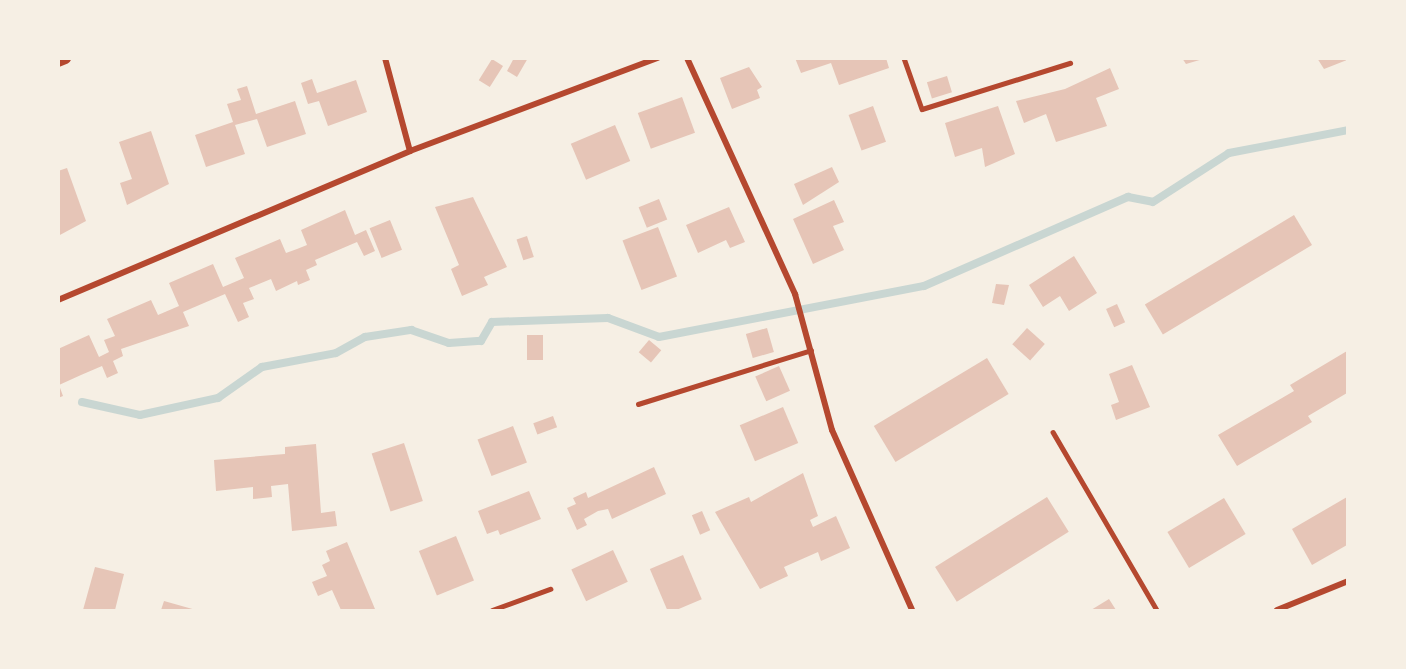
<!DOCTYPE html>
<style>
body{margin:0}
#map{position:relative;width:1406px;height:669px;overflow:hidden;background:#f6efe4;font-family:"Work Sans",sans-serif}
div>[style]{position:absolute}
[style*='--x']{left:calc(var(--x)*1px);top:calc(var(--y)*1px);width:calc(var(--w)*1px);rotate:calc(var(--a)*1deg)}
.stream>*{height:8px;margin:-4px;padding:0 4px;transform-origin:4px;border-radius:4px;background:#c9d6d2}
.building>*{inset:0;background:#e6c5b7;transform-origin:0 0}
.service>*{height:4.5px;margin:-2.25px;padding:0 2.25px;transform-origin:2.25px;border-radius:2.25px;background:#b5482f}
.minor>*{height:6px;margin:-3px;padding:0 3px;transform-origin:3px;border-radius:3px;background:#b5482f}
.secondary>*{height:12px;margin:-6px;padding:0 6px;transform-origin:6px;border-radius:6px;background:#b5482f}
span{translate:-50% -50%;white-space:nowrap;text-align:center;line-height:1.15;-webkit-text-stroke:4.5px #f6efe4;paint-order:stroke}
.frame{position:absolute;inset:0;border:60px solid #f6efe4;pointer-events:none}
</style>
<div id="map">
<div class="stream">
<div style="--x:82;--y:402;--w:59;--a:12.6"></div>
<div style="--x:140;--y:415;--w:80;--a:-12.3"></div>
<div style="--x:218;--y:398;--w:54;--a:-35.2"></div>
<div style="--x:262;--y:367;--w:75;--a:-10.7"></div>
<div style="--x:336;--y:353;--w:33;--a:-29"></div>
<div style="--x:365;--y:337;--w:47;--a:-8.7"></div>
<div style="--x:411;--y:330;--w:40;--a:18.9"></div>
<div style="--x:449;--y:343;--w:32;--a:-4"></div>
<div style="--x:481;--y:341;--w:22;--a:-60"></div>
<div style="--x:492;--y:322;--w:116;--a:-2"></div>
<div style="--x:608;--y:318;--w:54;--a:20.4"></div>
<div style="--x:659;--y:337;--w:270;--a:-10.9"></div>
<div style="--x:924;--y:286;--w:223;--a:-23.6"></div>
<div style="--x:1128;--y:197;--w:25;--a:11"></div>
<div style="--x:1153;--y:202;--w:90;--a:-32.8"></div>
<div style="--x:1229;--y:153;--w:121;--a:-10.9"></div>
</div>
<div class="building">
<div style="clip-path:polygon(514px 58px,528px 58px,517px 77px,507px 71px)"></div>
<div style="clip-path:polygon(795px 58px,886px 58px,889px 68px,839px 85px,831px 63px,801px 73px)"></div>
<div style="clip-path:polygon(1182px 58px,1202px 58px,1203px 59px,1186px 64px)"></div>
<div style="clip-path:polygon(1317px 58px,1347px 58px,1347px 60px,1324px 69px)"></div>
<div style="left:492px;top:59px;width:13px;height:25px;rotate:32deg"></div>
<div style="clip-path:polygon(749px 67px,762px 87px,757px 90px,760px 98px,732px 109px,720px 78px)"></div>
<div style="clip-path:polygon(1110px 68px,1119px 89px,1096px 98px,1107px 126px,1056px 142px,1046px 114px,1024px 123px,1016px 101px,1065px 89px)"></div>
<div style="left:947px;top:76px;width:17px;height:21px;rotate:73deg"></div>
<div style="clip-path:polygon(312px 79px,317px 93px,356px 80px,367px 112px,328px 126px,319px 101px,308px 104px,301px 83px)"></div>
<div style="clip-path:polygon(247px 86px,256px 114px,295px 101px,306px 134px,267px 147px,257px 119px,235px 125px,245px 154px,206px 167px,195px 135px,233px 122px,227px 104px,241px 100px,237px 89px)"></div>
<div style="left:682px;top:97px;width:38px;height:47px;rotate:70deg"></div>
<div style="left:873px;top:106px;width:38px;height:26px;rotate:70deg"></div>
<div style="clip-path:polygon(998px 106px,1015px 154px,985px 167px,982px 148px,955px 157px,945px 123px)"></div>
<div style="left:615px;top:125px;width:39px;height:48px;rotate:67deg"></div>
<div style="clip-path:polygon(151px 131px,169px 184px,127px 205px,120px 183px,132px 179px,119px 142px)"></div>
<div style="clip-path:polygon(832px 167px,839px 182px,803px 205px,794px 184px)"></div>
<div style="clip-path:polygon(67px 168px,86px 221px,58px 236px,58px 171px)"></div>
<div style="clip-path:polygon(473px 197px,507px 267px,484px 277px,488px 285px,462px 296px,451px 269px,459px 265px,435px 207px)"></div>
<div style="left:659px;top:199px;width:22px;height:22px;rotate:68deg"></div>
<div style="clip-path:polygon(834px 200px,844px 222px,833px 226px,844px 250px,813px 264px,793px 219px)"></div>
<div style="clip-path:polygon(729px 207px,745px 242px,730px 248px,726px 240px,698px 253px,686px 225px)"></div>
<div style="clip-path:polygon(345px 210px,355px 235px,366px 230px,375px 251px,364px 256px,357px 242px,315px 260px,317px 265px,306px 270px,310px 280px,298px 285px,297px 281px,276px 291px,271px 279px,249px 288px,254px 299px,243px 303px,249px 317px,238px 322px,225px 294px,183px 312px,189px 326px,121px 349px,123px 356px,113px 361px,118px 373px,107px 378px,102px 366px,81px 375px,59px 385px,63px 396px,58px 398px,58px 349px,89px 335px,99px 357px,109px 352px,104px 340px,115px 336px,107px 319px,151px 300px,158px 315px,179px 306px,169px 283px,213px 264px,223px 287px,244px 278px,235px 258px,280px 239px,286px 253px,297px 249px,307px 245px,301px 230px)"></div>
<div style="left:1294px;top:215px;width:35px;height:174px;rotate:59deg"></div>
<div style="left:390px;top:220px;width:32px;height:22px;rotate:68deg"></div>
<div style="left:658px;top:227px;width:53px;height:38px;rotate:69deg"></div>
<div style="left:527px;top:236px;width:22px;height:11px;rotate:72deg"></div>
<div style="clip-path:polygon(1074px 256px,1097px 293px,1069px 311px,1060px 296px,1043px 307px,1029px 285px)"></div>
<div style="clip-path:polygon(996px 284px,1009px 285px,1004px 305px,992px 303px)"></div>
<div style="left:1117px;top:304px;width:20px;height:12px;rotate:66deg"></div>
<div style="left:767px;top:328px;width:25px;height:22px;rotate:74deg"></div>
<div style="left:1027px;top:328px;width:24px;height:22px;rotate:42deg"></div>
<div style="left:543px;top:335px;width:25px;height:16px;rotate:90deg"></div>
<div style="left:649px;top:340px;width:16px;height:16px;rotate:40deg"></div>
<div style="clip-path:polygon(1347px 351px,1347px 393px,1308px 416px,1312px 422px,1237px 466px,1218px 435px,1294px 391px,1290px 385px)"></div>
<div style="left:987px;top:358px;width:42px;height:132px;rotate:59deg"></div>
<div style="clip-path:polygon(1132px 365px,1150px 407px,1116px 420px,1111px 405px,1119px 402px,1109px 374px)"></div>
<div style="left:779px;top:366px;width:27px;height:26px;rotate:66deg"></div>
<div style="left:783px;top:407px;width:39px;height:47px;rotate:67deg"></div>
<div style="left:553px;top:416px;width:12px;height:21px;rotate:70deg"></div>
<div style="left:513px;top:426px;width:39px;height:38px;rotate:69deg"></div>
<div style="left:404px;top:443px;width:61px;height:34px;rotate:72deg"></div>
<div style="clip-path:polygon(316px 444px,321px 513px,335px 511px,337px 526px,292px 531px,288px 484px,271px 486px,272px 497px,253px 499px,253px 487px,216px 491px,214px 460px,285px 454px,285px 447px)"></div>
<div style="clip-path:polygon(654px 467px,666px 494px,612px 519px,608px 509px,598px 511px,584px 519px,587px 525px,577px 530px,567px 508px,576px 504px,573px 498px,586px 492px,588px 498px)"></div>
<div style="clip-path:polygon(803px 473px,818px 516px,810px 520px,813px 527px,836px 516px,850px 548px,821px 561px,818px 552px,784px 567px,788px 576px,760px 589px,715px 512px,749px 497px,751px 502px)"></div>
<div style="clip-path:polygon(529px 491px,541px 519px,500px 535px,498px 530px,487px 534px,478px 511px)"></div>
<div style="left:1047px;top:497px;width:41px;height:132px;rotate:58deg"></div>
<div style="clip-path:polygon(1347px 497px,1347px 545px,1312px 565px,1292px 529px)"></div>
<div style="left:1224px;top:498px;width:42px;height:66px;rotate:59deg"></div>
<div style="left:702px;top:511px;width:21px;height:11px;rotate:67deg"></div>
<div style="left:456px;top:536px;width:48px;height:40px;rotate:68deg"></div>
<div style="clip-path:polygon(347px 542px,375px 609px,371px 610px,341px 610px,332px 590px,318px 596px,312px 582px,327px 576px,322px 565px,330px 561px,326px 551px)"></div>
<div style="left:613px;top:550px;width:35px;height:46px;rotate:65deg"></div>
<div style="left:683px;top:555px;width:48px;height:36px;rotate:67deg"></div>
<div style="clip-path:polygon(95px 567px,124px 574px,115px 610px,83px 610px)"></div>
<div style="clip-path:polygon(1109px 599px,1116px 610px,1091px 610px)"></div>
<div style="clip-path:polygon(164px 601px,196px 610px,161px 610px)"></div>
</div>
<div class="service">
<div style="--x:904;--y:58;--w:54;--a:70.6"></div>
<div style="--x:922;--y:109;--w:155;--a:-17.3"></div>
<div style="--x:638;--y:404;--w:181;--a:-17.3"></div>
<div style="--x:1053;--y:432;--w:206;--a:59.7"></div>
<div style="--x:492;--y:610;--w:62;--a:-19.9"></div>
</div>
<div class="minor">
<div style="--x:385;--y:58;--w:96;--a:75"></div>
<div style="--x:687;--y:58;--w:260;--a:65.4"></div>
<div style="--x:795;--y:294;--w:141;--a:74.8"></div>
<div style="--x:832;--y:430;--w:197;--a:66"></div>
<div style="--x:58;--y:300;--w:382;--a:-22.9"></div>
<div style="--x:410;--y:151;--w:265;--a:-20.6"></div>
<div style="--x:1277;--y:610;--w:77;--a:-22.2"></div>
</div>
<div class="secondary">
<div style="--x:58;--y:61;--w:8;--a:-23"></div>
</div>
<div class="frame"></div>
</div>
